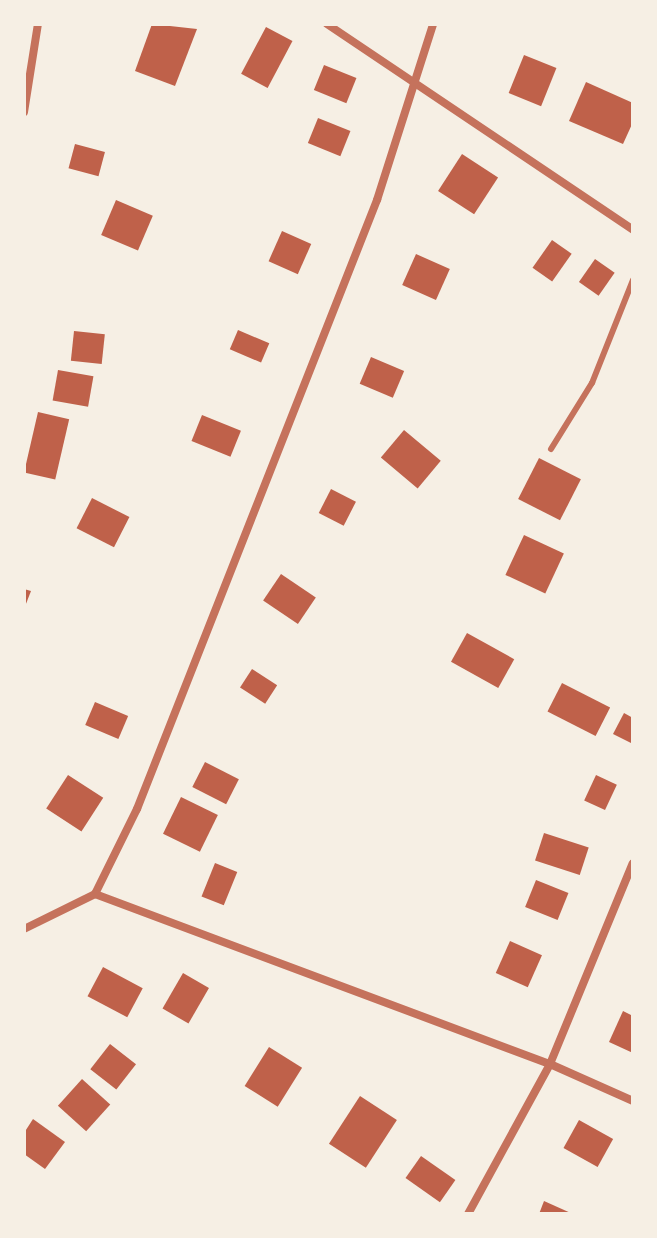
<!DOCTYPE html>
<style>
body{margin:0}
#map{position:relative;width:657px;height:1238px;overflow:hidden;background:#f6efe4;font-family:"Fira Sans",sans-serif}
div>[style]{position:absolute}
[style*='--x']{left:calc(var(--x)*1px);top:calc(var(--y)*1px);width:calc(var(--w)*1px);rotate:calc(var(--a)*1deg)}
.building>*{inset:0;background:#bf614a;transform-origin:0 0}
.service>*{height:6px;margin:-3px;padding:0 3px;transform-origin:3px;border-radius:3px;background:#c5725c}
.minor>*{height:8px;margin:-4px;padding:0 4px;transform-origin:4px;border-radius:4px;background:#c5725c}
span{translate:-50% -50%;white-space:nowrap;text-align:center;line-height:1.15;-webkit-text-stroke:8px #f6efe4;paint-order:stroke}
.frame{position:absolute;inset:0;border:26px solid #f6efe4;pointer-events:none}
</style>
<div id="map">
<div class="building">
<div style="clip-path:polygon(152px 24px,197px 29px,175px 86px,135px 71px)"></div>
<div style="left:266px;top:27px;width:30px;height:53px;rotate:28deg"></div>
<div style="left:524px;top:55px;width:35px;height:41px;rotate:22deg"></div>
<div style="left:324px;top:65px;width:35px;height:27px;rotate:22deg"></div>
<div style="clip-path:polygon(586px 82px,633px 103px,633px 122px,623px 144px,569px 121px)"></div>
<div style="left:318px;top:118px;width:35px;height:27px;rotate:22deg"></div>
<div style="left:75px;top:144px;width:31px;height:25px;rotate:15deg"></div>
<div style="left:462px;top:154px;width:43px;height:44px;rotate:33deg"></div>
<div style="left:116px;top:200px;width:40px;height:38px;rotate:23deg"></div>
<div style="left:282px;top:231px;width:32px;height:33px;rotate:24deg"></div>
<div style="left:552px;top:240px;width:24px;height:34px;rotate:35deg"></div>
<div style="left:416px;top:254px;width:37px;height:34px;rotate:24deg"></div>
<div style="left:595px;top:259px;width:24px;height:28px;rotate:35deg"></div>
<div style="left:238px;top:330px;width:34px;height:21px;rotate:23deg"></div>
<div style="left:74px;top:331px;width:31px;height:30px;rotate:6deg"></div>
<div style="left:371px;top:357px;width:36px;height:29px;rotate:23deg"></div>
<div style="left:58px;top:370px;width:36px;height:31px;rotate:10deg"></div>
<div style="left:38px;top:412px;width:32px;height:62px;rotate:13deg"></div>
<div style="left:202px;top:415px;width:42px;height:28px;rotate:22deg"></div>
<div style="left:404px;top:430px;width:48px;height:36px;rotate:40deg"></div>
<div style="left:539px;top:458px;width:47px;height:46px;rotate:27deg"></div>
<div style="left:331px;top:489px;width:28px;height:27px;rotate:27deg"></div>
<div style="left:92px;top:498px;width:42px;height:34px;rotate:27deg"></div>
<div style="left:524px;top:535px;width:44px;height:44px;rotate:25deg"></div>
<div style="left:281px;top:574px;width:42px;height:32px;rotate:34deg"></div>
<div style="clip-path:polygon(24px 589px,31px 591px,24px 609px)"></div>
<div style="left:467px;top:633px;width:54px;height:33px;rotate:29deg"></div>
<div style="left:252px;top:669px;width:30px;height:22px;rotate:33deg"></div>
<div style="left:562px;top:683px;width:54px;height:32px;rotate:27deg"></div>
<div style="left:95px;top:702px;width:36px;height:25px;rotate:23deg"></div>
<div style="clip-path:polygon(624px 713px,633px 718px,633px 744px,613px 734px)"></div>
<div style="left:205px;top:762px;width:38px;height:28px;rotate:27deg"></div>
<div style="left:68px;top:775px;width:42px;height:40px;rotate:33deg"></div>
<div style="left:596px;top:775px;width:23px;height:28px;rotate:25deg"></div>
<div style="left:181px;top:797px;width:41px;height:41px;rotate:26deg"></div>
<div style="left:544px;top:833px;width:47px;height:29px;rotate:18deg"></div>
<div style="left:215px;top:863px;width:24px;height:36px;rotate:22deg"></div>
<div style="left:536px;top:880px;width:35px;height:29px;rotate:22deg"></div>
<div style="left:510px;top:941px;width:35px;height:35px;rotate:24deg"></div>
<div style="left:103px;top:967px;width:45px;height:33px;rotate:28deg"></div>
<div style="left:183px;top:973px;width:30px;height:41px;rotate:30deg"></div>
<div style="clip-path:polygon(623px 1011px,633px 1016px,633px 1053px,609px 1042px)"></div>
<div style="left:110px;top:1044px;width:33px;height:32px;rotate:38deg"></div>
<div style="left:269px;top:1047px;width:39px;height:46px;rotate:32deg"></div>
<div style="left:82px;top:1079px;width:38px;height:36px;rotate:42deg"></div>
<div style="left:360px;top:1096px;width:44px;height:57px;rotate:33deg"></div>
<div style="clip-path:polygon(33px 1119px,65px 1142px,45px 1169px,24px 1154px,24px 1133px)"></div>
<div style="left:579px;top:1120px;width:39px;height:32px;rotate:29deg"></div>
<div style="left:421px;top:1156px;width:42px;height:27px;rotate:35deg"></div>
<div style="clip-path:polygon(544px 1201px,573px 1214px,539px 1214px)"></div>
</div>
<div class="service">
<div style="--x:551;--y:449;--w:78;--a:-58.2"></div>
<div style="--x:592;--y:383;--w:111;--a:-68.3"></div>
</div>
<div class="minor">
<div style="--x:327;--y:24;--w:369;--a:33.9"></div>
<div style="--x:24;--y:112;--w:89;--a:-81"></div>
<div style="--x:95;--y:894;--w:95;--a:-63.7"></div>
<div style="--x:137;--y:809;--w:655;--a:-68.49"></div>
<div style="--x:377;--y:200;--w:185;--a:-72.3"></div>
<div style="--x:95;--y:894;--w:486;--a:20.5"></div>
<div style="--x:550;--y:1064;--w:91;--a:24"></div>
<div style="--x:24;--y:929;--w:79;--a:-26.2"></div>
<div style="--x:468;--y:1214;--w:171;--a:-61.3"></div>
<div style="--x:550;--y:1064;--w:217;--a:-67.6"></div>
</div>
<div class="frame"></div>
</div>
